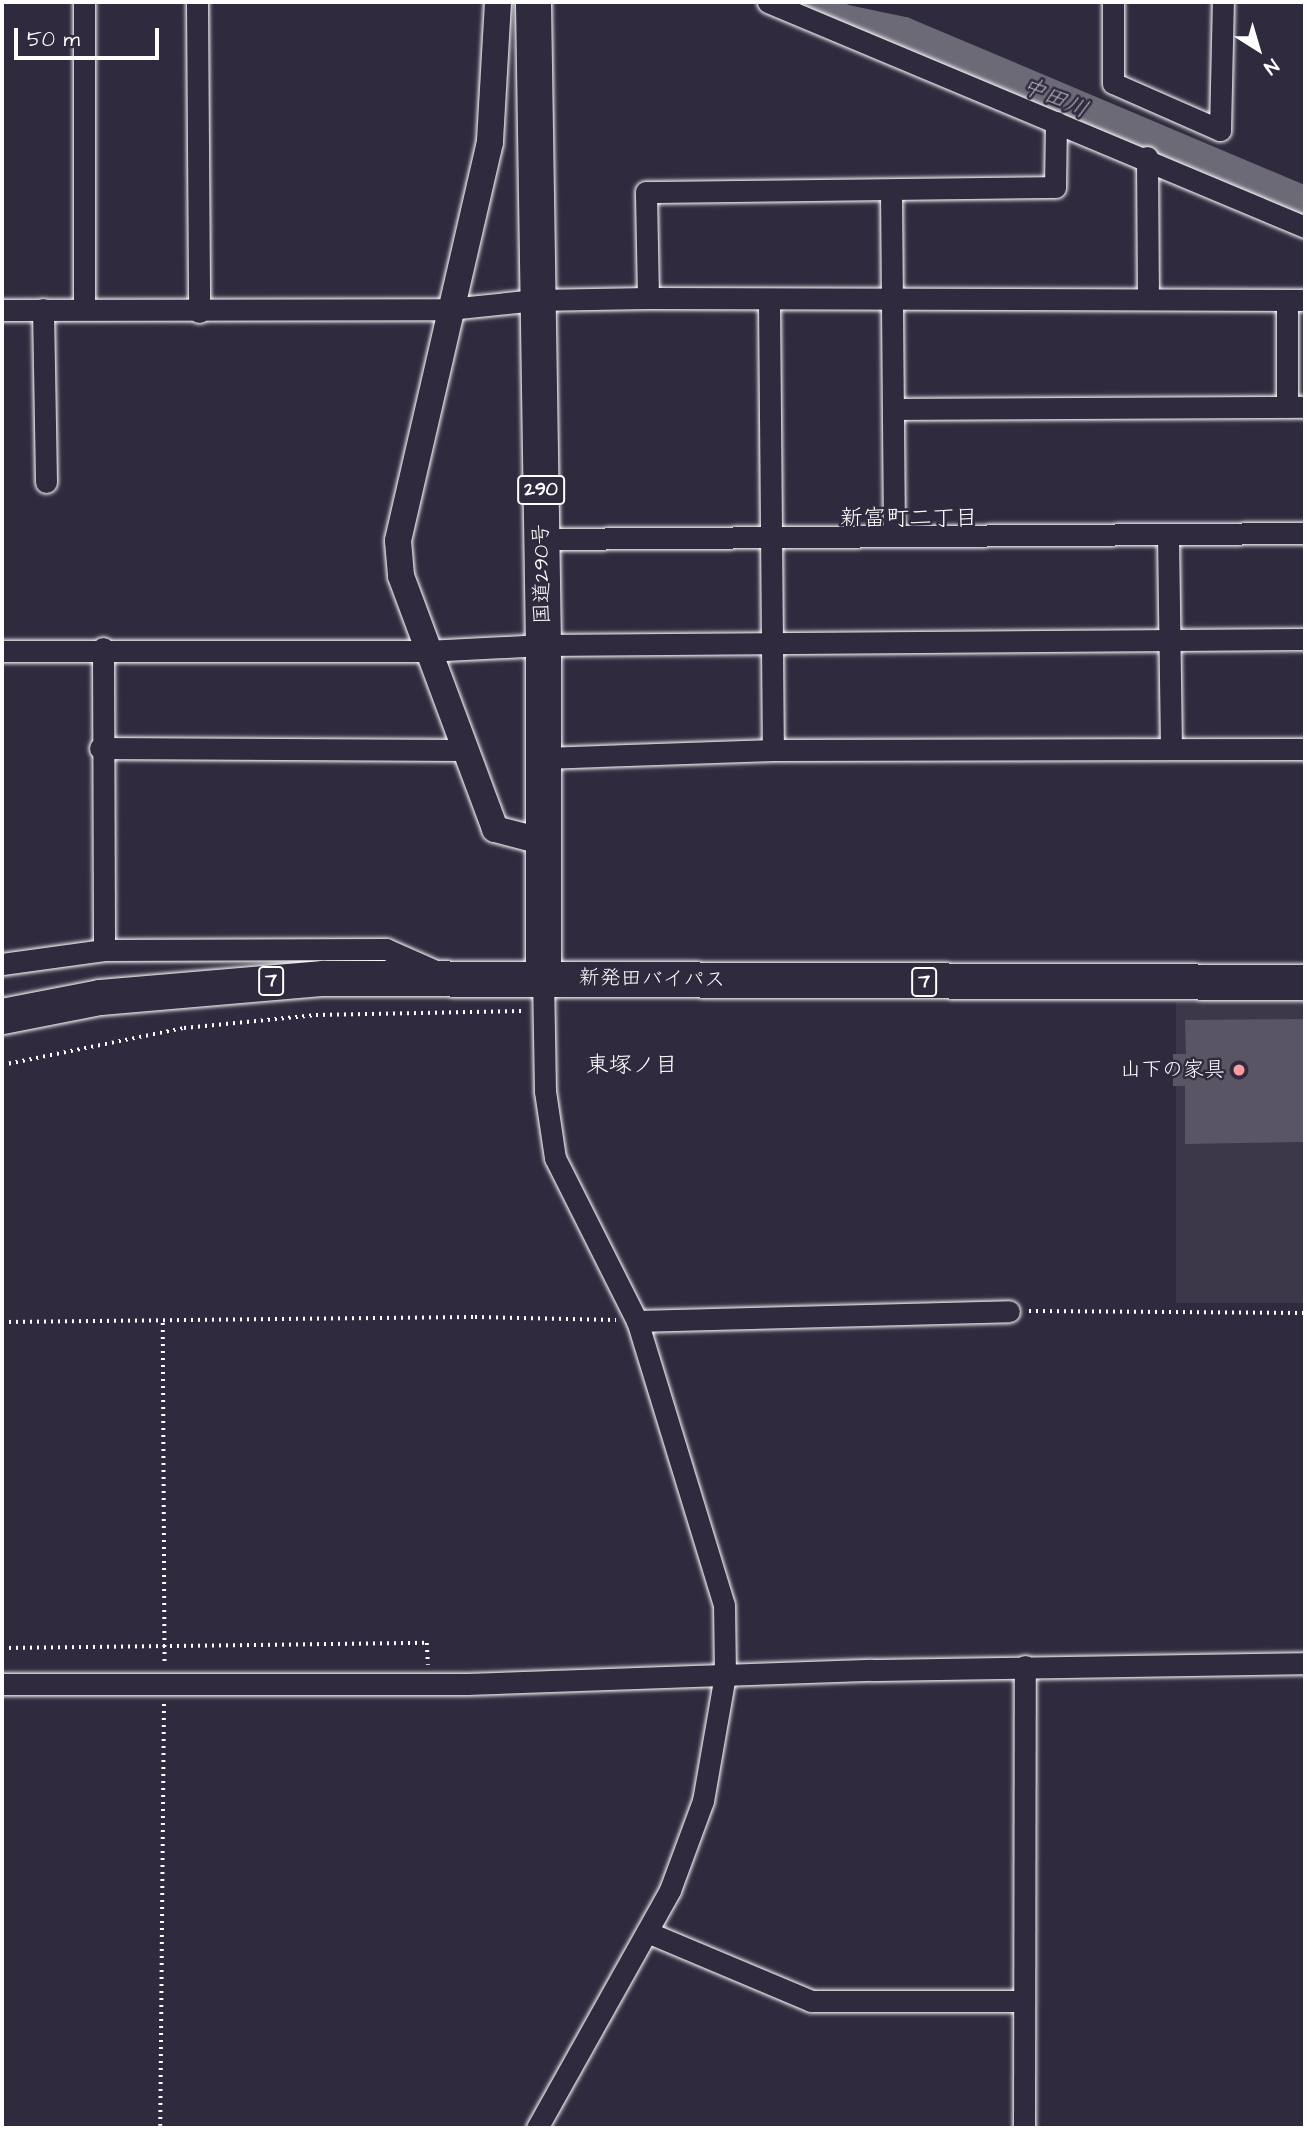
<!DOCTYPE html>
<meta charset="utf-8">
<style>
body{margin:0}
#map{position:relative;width:1307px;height:2130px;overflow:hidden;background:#2f2a3d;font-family:"Architects Daughter","Klee One",sans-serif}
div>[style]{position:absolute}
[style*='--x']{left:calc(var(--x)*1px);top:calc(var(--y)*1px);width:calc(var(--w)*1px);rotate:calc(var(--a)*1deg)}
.built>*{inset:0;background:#3c3749;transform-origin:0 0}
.river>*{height:35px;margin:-17.5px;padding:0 17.5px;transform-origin:17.5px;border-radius:17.5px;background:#6d6a77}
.building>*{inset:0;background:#595564}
.path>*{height:3.5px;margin-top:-1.75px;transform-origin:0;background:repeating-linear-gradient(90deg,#fff 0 2px,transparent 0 7px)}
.roads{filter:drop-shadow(0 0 2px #fff) drop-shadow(0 0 2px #fff)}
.minor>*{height:21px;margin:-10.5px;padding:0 10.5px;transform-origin:10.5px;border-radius:10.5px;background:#2f2a3d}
.tertiary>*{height:26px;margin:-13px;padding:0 13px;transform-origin:13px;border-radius:13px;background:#2f2a3d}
.trunk>*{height:35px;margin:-17.5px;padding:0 17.5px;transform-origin:17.5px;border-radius:17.5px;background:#2f2a3d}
.dots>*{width:19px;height:19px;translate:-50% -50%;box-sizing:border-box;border:4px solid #2f2a3d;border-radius:50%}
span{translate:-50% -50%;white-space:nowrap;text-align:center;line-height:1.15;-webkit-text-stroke:5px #2f2a3d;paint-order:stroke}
.shield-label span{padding:2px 5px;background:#2f2a3d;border:2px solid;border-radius:5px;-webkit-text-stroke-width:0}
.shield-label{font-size:19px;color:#fff;font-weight:700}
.street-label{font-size:21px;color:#fff}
.poi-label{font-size:21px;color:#fff}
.right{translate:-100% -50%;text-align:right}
.water-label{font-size:23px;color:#b6b4bb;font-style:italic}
.neighbourhood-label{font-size:23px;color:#fff}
.frame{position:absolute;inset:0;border:4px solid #fff;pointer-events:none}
.north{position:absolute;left:1223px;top:14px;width:70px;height:70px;-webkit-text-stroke:5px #2f2a3d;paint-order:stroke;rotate:143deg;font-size:19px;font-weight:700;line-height:28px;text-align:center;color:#fff}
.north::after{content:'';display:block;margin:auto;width:24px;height:32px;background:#fff;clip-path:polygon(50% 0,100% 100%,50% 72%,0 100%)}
.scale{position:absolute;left:14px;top:28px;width:145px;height:32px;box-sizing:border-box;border:4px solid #fff;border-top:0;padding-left:9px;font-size:21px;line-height:24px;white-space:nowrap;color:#fff;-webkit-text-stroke:5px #2f2a3d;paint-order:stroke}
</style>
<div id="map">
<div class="built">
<div style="left:1305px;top:1002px;width:301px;height:129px;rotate:90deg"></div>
</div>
<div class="river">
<div style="--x:802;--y:2;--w:44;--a:25.4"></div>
<div style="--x:842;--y:21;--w:62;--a:12"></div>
<div style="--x:903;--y:34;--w:436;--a:22.9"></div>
</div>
<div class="building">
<div style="clip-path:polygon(1305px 1019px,1305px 1142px,1185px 1144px,1185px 1086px,1173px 1086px,1173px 1054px,1186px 1054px,1185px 1020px)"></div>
</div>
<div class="path">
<div style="--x:2;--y:1065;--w:186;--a:-11.5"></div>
<div style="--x:184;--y:1028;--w:133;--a:-5.6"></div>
<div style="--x:316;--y:1015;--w:208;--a:-1.1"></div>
<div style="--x:1029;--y:1311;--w:276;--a:0.4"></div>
<div style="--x:2;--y:1322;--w:473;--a:-0.6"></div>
<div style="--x:475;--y:1317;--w:141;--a:1.2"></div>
<div style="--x:163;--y:1323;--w:341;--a:89.7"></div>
<div style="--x:2;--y:1648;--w:425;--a:-0.7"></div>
<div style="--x:427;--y:1643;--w:22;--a:87"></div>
<div style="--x:160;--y:2126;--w:423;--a:-89.5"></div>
</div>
<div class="roads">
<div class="minor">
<div style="--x:197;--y:2;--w:310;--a:89.6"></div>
<div style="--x:768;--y:2;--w:582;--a:22.73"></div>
<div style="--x:1113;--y:2;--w:81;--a:90"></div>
<div style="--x:1113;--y:83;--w:117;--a:23.7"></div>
<div style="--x:1220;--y:130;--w:128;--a:-88.7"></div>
<div style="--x:1147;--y:157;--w:142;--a:89.6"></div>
<div style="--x:891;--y:191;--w:343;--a:89.5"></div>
<div style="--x:648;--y:298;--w:106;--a:-91.1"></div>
<div style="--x:646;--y:192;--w:409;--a:-0.7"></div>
<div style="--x:1055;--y:187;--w:65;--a:-89.1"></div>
<div style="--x:1287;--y:300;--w:107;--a:90"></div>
<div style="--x:769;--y:301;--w:449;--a:89.5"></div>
<div style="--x:84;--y:308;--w:306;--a:-90"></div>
<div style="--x:43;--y:309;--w:173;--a:89"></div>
<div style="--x:2;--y:310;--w:447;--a:-0.1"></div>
<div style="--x:449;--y:309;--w:87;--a:-5.9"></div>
<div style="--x:536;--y:300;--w:112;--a:-1"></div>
<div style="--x:648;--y:298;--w:657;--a:0.17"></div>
<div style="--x:895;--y:409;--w:410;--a:-0.3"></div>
<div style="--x:1168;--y:535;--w:214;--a:89.2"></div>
<div style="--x:542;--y:539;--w:763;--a:-0.45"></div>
<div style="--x:103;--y:648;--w:302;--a:89.8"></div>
<div style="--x:2;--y:651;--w:424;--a:0"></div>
<div style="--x:426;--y:651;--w:117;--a:-2.9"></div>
<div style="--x:543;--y:645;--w:762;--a:-0.45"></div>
<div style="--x:100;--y:748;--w:362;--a:0.3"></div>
<div style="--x:543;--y:758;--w:230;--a:-2"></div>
<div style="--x:773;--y:750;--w:532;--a:-0.11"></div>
<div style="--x:2;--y:964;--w:103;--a:-7.8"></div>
<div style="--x:104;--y:950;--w:282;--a:-0.2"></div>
<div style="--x:386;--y:949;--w:57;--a:23.9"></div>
<div style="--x:637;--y:1321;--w:372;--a:-1.5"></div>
<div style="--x:2;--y:1684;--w:465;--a:0"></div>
<div style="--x:467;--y:1684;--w:405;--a:-2"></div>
<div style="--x:872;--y:1670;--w:433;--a:-0.9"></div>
<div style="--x:647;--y:1932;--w:178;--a:22.8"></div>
<div style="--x:811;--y:2001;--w:213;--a:0"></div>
<div style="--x:537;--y:2128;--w:273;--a:-60.8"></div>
<div style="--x:670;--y:1890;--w:95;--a:-69.7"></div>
<div style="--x:703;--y:1801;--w:128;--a:-80.1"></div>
<div style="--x:725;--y:1675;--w:70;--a:-90.8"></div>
<div style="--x:724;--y:1605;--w:297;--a:-107"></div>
<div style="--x:637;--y:1321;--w:182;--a:-116.7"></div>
<div style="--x:555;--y:1158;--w:68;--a:-98.5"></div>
<div style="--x:545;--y:1091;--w:113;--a:-91"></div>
<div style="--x:1024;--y:2128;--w:462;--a:-89.9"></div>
</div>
<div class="tertiary">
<div style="--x:498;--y:2;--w:140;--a:93.3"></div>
<div style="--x:490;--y:142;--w:409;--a:103"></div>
<div style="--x:398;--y:541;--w:35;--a:85"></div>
<div style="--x:401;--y:576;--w:270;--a:69.6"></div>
<div style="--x:495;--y:829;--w:48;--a:14.6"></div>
</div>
<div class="trunk">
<div style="--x:533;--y:2;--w:643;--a:89.11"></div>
<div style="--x:543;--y:645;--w:333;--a:90"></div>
<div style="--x:2;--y:1016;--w:100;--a:-11"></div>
<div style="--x:100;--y:997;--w:224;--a:-4.9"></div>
<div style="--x:323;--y:978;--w:982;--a:0.23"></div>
</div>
</div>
<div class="dots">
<div style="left:1239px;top:1070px;background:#ff9aa2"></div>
</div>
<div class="shield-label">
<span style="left:541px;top:490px">290</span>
<span style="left:271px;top:981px">7</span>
<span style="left:924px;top:982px">7</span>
</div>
<div class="street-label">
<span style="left:542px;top:574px;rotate:-91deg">国道290号</span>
<span style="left:652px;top:979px;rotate:1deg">新発田バイパス</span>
</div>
<div class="poi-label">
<span class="right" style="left:1225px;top:1070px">山下の家具</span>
</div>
<div class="water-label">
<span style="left:1055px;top:98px;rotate:23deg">中田川</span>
</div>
<div class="neighbourhood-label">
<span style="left:909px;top:518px">新富町二丁目</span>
<span style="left:632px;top:1065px">東塚ノ目</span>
</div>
<div class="frame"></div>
<div class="north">N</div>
<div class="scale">50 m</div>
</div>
